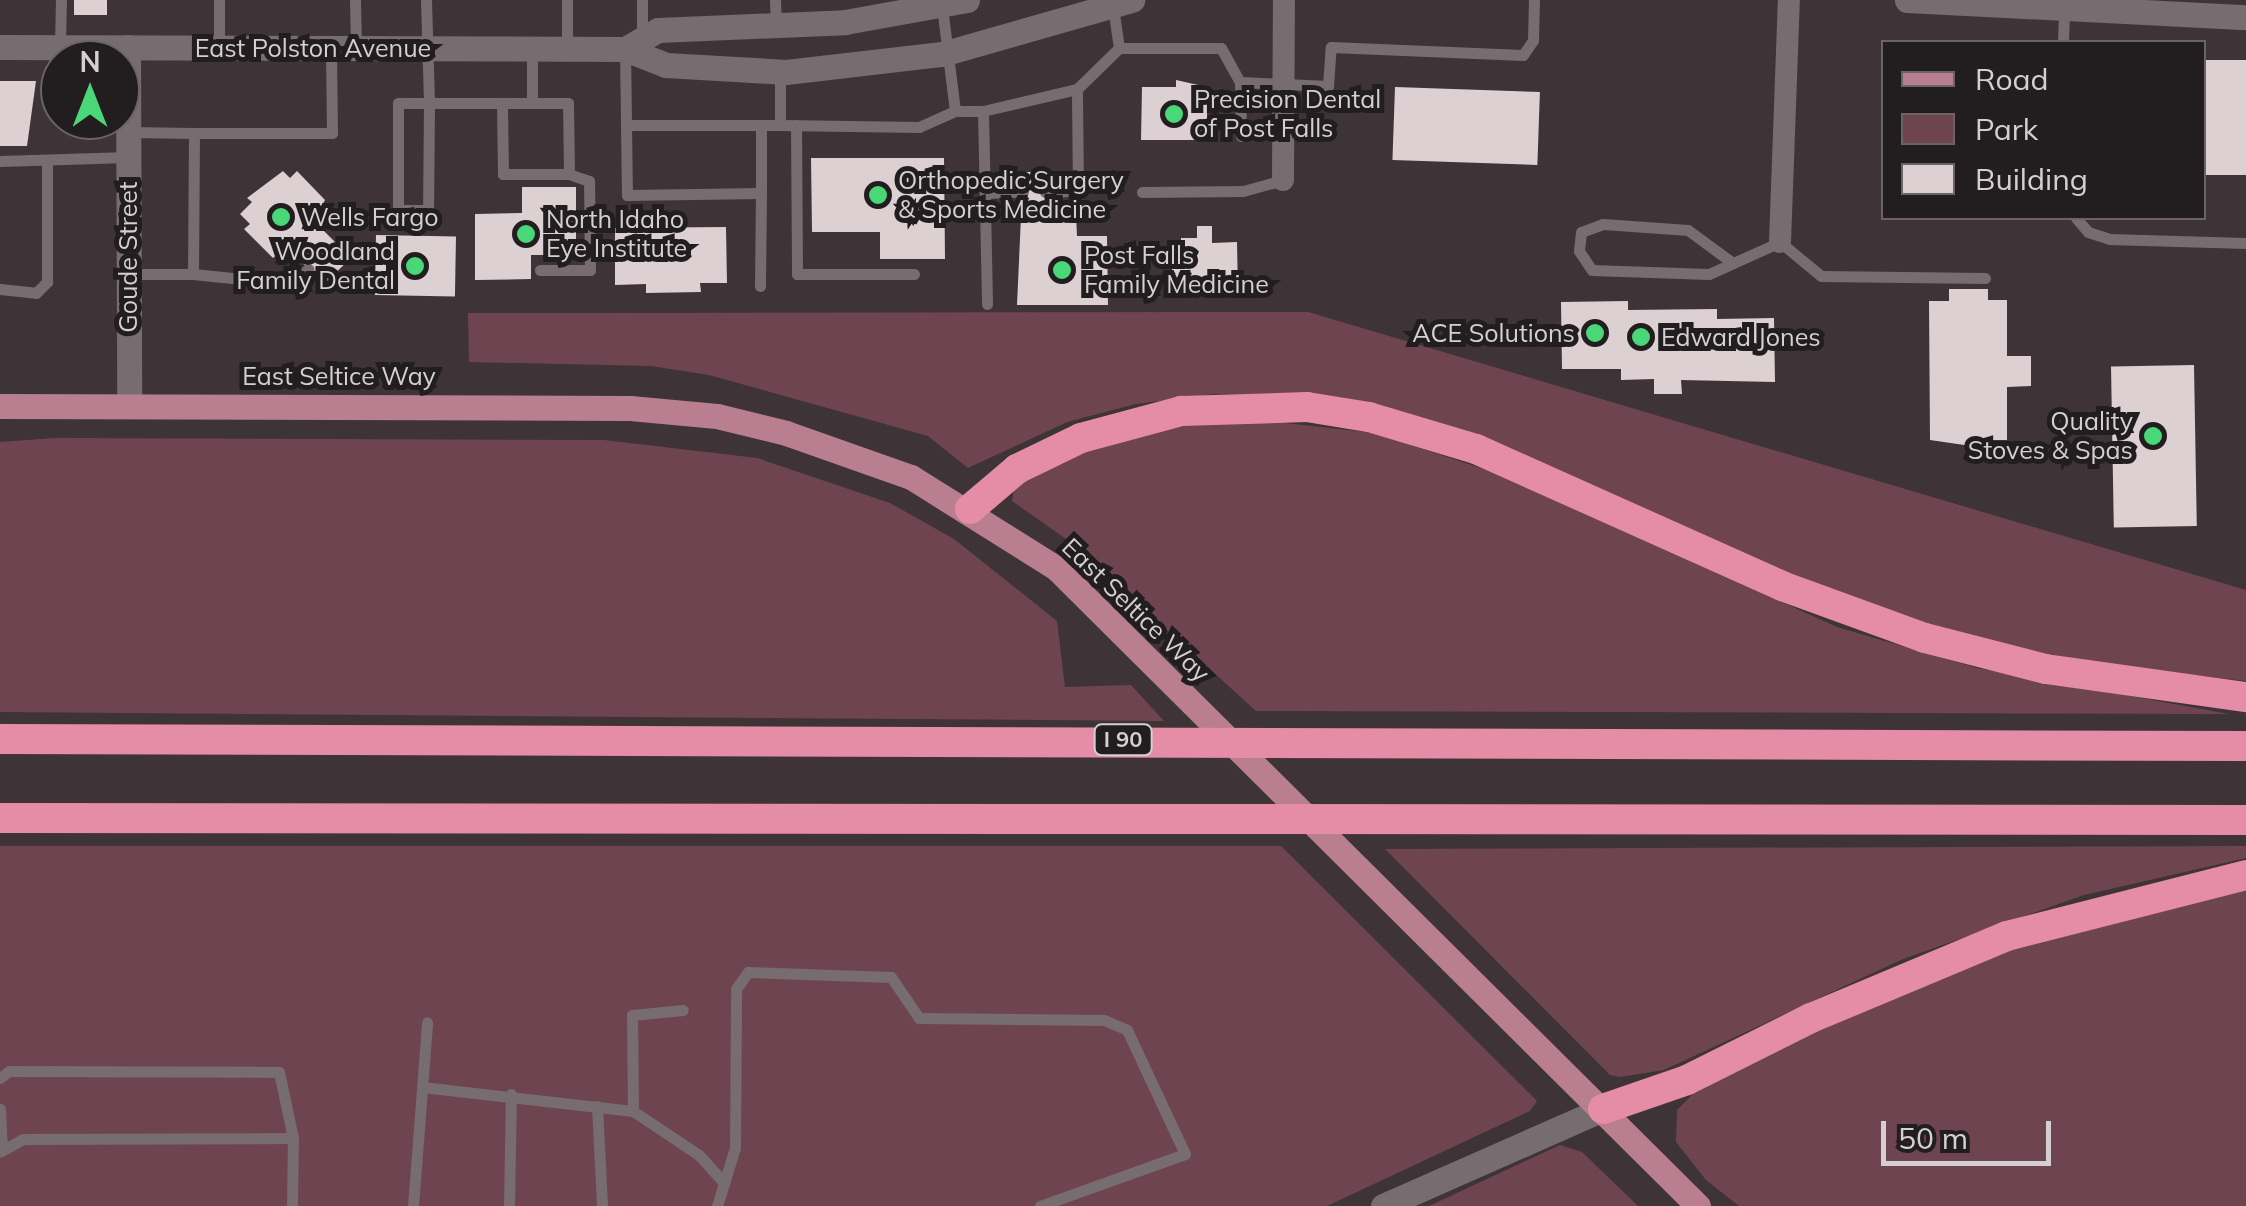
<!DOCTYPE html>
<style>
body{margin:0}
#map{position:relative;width:2246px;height:1206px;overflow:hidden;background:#3e3437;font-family:Mulish,sans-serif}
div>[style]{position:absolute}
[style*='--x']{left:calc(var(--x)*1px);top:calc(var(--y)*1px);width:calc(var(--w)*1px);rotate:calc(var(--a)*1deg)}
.green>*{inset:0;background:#6f4451}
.building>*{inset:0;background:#ddd0d3;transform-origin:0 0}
.lane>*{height:11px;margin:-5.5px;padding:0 5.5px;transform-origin:5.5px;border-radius:5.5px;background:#776c6f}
.street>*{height:22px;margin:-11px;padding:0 11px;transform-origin:11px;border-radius:11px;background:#776c6f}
.secondary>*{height:25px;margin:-12.5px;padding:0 12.5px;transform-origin:12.5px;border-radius:12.5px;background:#776c6f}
.primary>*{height:25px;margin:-12.5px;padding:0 12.5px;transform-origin:12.5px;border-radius:12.5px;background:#b97f91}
.highway>*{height:30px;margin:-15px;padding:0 15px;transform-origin:15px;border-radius:15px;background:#e58ca7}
.dots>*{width:28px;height:28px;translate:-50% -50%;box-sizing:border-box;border:5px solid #221d1e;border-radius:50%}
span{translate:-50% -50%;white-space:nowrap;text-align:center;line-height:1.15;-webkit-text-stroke:10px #221d1e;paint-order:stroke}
.shield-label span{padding:2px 8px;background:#221d1e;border:2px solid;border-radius:8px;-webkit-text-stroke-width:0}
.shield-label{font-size:22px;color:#d5cfd1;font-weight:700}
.street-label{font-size:25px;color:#d5cfd1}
.poi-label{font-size:25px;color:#d5cfd1}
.left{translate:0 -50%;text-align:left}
.right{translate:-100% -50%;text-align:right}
.legend{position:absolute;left:1881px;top:40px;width:325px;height:180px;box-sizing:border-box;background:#221d1e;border:2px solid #6a6466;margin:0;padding:12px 18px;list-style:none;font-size:30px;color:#d5cfd1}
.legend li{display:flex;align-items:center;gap:20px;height:50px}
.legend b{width:50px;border:2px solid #6a6466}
.north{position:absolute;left:40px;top:40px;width:100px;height:100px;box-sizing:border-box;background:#221d1e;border:2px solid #6a6466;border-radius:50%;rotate:0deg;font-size:28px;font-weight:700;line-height:40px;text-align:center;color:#d5cfd1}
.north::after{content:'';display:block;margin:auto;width:35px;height:45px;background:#4ad778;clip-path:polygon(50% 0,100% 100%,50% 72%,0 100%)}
.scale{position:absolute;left:1881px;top:1121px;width:170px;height:45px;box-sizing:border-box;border:5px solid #d5cfd1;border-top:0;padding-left:12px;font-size:30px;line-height:35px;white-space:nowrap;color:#d5cfd1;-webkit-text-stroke:8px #221d1e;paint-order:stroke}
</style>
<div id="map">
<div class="green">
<div style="clip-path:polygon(1308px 312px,2246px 590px,2246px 681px,2095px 664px,1938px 629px,1782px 571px,1466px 432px,1341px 397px,1214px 394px,1136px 404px,1067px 422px,968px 468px,928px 436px,709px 375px,651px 366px,469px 362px,468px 313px)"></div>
<div style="clip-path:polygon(1258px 420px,1374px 433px,1502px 475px,1837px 627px,1977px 668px,2229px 714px,1256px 711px,1069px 541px,1012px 501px,1015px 485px,1054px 457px,1188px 425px)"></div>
<div style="clip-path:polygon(55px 438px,604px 440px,757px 458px,890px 503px,954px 539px,1057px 621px,1065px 687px,1131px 685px,1164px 721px,0 712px,0 442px)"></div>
<div style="clip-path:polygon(0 846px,1281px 846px,1537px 1101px,1530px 1111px,1327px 1206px,0 1206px)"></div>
<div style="clip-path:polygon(2246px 846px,2246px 858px,2084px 895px,1903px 959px,1664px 1070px,1620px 1077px,1610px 1075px,1385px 849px)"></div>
<div style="clip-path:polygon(2246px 890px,2246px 1206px,1739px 1206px,1706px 1180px,1676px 1142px,1677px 1110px,1692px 1095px,1758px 1058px,2006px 947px)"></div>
<div style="clip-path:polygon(1560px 1145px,1582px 1152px,1638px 1206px,1429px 1206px)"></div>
</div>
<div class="building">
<div style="left:74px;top:0;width:33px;height:15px"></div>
<div style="left:2204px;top:60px;width:42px;height:115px"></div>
<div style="clip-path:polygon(1176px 80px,1207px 87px,1207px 140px,1141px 140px,1142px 87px,1176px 87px)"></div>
<div style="clip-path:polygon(0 81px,36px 81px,27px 146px,0 146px)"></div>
<div style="left:1395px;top:87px;width:145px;height:73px;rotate:2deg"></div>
<div style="clip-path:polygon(811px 158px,944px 158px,945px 259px,880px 259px,880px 232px,812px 232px)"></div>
<div style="clip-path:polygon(283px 171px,290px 178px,297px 171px,325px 200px,314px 221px,351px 258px,324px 284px,286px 247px,273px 258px,244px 229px,250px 224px,240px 214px,252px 202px,247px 198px)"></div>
<div style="clip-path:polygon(1023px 172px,1045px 172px,1045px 215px,1076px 214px,1077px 236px,1107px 236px,1108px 305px,1017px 305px)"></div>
<div style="clip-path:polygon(522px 187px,576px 187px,576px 255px,531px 255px,531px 279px,475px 280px,475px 214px,522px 213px)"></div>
<div style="clip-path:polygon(1197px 226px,1212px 226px,1212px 243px,1237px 242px,1238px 292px,1172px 293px,1172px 248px,1181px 248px,1181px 238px,1197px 238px)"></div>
<div style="clip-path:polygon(726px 227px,727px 283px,700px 283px,701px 292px,646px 293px,646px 284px,615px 285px,615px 228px)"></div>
<div style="left:376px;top:235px;width:80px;height:60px;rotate:1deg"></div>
<div style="clip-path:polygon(1949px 289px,1988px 289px,1988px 300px,2007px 300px,2007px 356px,2031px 356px,2031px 386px,2007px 387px,2007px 440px,1985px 440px,1985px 448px,1930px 440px,1929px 301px,1949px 301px)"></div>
<div style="clip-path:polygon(1628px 301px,1628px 310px,1717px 309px,1717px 319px,1774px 318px,1775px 382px,1681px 380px,1682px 394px,1654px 394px,1654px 379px,1621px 380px,1621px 369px,1562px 369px,1561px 302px)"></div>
<div style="left:2194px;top:365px;width:161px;height:83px;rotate:89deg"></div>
</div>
<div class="lane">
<div style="--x:355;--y:0;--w:48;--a:88.8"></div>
<div style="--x:426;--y:0;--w:103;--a:88.3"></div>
<div style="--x:429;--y:103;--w:103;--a:0"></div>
<div style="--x:532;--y:103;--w:54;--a:-90"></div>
<div style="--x:567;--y:0;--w:49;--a:90"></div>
<div style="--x:642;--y:0;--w:37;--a:90"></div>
<div style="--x:775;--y:0;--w:24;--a:88"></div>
<div style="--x:2063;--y:42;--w:35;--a:-88"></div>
<div style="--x:60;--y:46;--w:46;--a:-88.8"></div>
<div style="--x:219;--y:48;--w:48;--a:-90"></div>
<div style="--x:1119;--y:48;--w:102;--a:0"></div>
<div style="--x:1221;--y:48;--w:39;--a:61"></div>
<div style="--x:1240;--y:82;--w:88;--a:2.6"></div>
<div style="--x:1328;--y:86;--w:39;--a:-86"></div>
<div style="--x:1331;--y:47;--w:192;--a:2.4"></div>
<div style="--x:1523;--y:55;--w:18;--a:-56"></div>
<div style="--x:1533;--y:40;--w:40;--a:-88.6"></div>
<div style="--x:625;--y:49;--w:76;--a:89.2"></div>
<div style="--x:626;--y:125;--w:154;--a:0"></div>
<div style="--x:780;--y:125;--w:54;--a:-90"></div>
<div style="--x:1240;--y:82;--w:54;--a:88.9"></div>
<div style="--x:398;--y:103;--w:31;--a:0"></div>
<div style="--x:429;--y:103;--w:107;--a:90.5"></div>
<div style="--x:428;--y:210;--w:30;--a:180"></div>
<div style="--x:398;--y:210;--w:107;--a:-90"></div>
<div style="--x:502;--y:103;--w:71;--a:89.2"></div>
<div style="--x:503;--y:174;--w:66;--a:0"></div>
<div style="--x:569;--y:174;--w:71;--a:-90.8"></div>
<div style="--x:568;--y:103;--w:36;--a:180"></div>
<div style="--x:955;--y:111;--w:28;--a:0"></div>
<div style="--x:983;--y:111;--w:97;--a:-13.2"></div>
<div style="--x:1077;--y:89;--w:59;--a:-44.3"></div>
<div style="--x:1119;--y:48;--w:41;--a:-98.3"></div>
<div style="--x:983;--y:111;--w:193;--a:88.8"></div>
<div style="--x:626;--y:125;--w:70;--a:89.2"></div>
<div style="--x:627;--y:195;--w:134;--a:-0.9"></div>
<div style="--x:761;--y:193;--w:68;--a:-90"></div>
<div style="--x:780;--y:125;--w:139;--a:0.8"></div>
<div style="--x:919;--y:127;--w:39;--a:-24"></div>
<div style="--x:955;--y:111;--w:106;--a:-97.1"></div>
<div style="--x:796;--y:125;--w:149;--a:89.6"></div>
<div style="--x:797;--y:274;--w:117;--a:0"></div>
<div style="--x:128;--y:132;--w:66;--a:0.9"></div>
<div style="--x:194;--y:133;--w:141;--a:90.4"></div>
<div style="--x:193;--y:274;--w:64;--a:180"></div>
<div style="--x:194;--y:133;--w:138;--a:0"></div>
<div style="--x:332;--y:133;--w:85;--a:-90.7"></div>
<div style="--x:0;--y:161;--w:128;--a:-1.8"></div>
<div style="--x:1045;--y:192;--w:33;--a:-2"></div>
<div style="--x:1078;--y:191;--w:102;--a:-90.6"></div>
<div style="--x:1142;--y:192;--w:101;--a:-0.6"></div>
<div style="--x:1243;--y:191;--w:41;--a:-15.4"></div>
<div style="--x:985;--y:193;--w:38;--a:-2"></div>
<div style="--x:2076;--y:218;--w:18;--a:49"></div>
<div style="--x:2088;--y:232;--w:22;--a:18"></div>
<div style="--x:2109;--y:239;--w:137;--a:1.7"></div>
<div style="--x:1730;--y:261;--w:52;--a:-143.6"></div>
<div style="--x:1688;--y:230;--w:85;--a:-176"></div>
<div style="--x:1603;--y:224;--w:23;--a:160"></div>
<div style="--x:1581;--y:232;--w:19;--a:96"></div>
<div style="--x:1579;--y:251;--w:23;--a:56"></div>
<div style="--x:1592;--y:270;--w:117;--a:2"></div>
<div style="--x:1709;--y:274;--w:78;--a:-24.3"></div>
<div style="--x:1780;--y:242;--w:53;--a:39.7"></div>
<div style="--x:1821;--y:276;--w:164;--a:0.7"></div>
<div style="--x:540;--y:270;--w:50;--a:0"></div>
<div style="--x:590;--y:270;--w:89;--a:-90.6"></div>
<div style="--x:589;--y:181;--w:21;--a:-161"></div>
<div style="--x:193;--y:274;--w:69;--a:5.8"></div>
<div style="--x:262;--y:281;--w:31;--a:-2"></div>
<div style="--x:293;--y:280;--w:19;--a:-35"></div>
<div style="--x:760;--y:286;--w:93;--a:-89.4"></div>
<div style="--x:0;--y:289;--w:36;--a:6"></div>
<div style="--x:36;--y:293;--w:16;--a:-45"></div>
<div style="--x:47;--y:282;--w:122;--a:-90"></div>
<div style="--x:0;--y:1078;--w:11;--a:-38"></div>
<div style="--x:9;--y:1071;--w:270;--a:0.2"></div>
<div style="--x:279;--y:1072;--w:67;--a:78"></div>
<div style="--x:293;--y:1138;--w:270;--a:179.8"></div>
<div style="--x:23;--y:1139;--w:26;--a:151"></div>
<div style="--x:422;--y:1087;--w:212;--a:6.5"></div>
<div style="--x:633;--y:1111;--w:79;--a:33.7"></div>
<div style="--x:699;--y:1155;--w:38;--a:48"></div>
<div style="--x:597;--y:1106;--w:100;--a:87.1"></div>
<div style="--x:0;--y:1109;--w:41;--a:87.2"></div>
<div style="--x:633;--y:1111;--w:96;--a:-90.6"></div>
<div style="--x:632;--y:1015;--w:51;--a:-5.6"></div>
<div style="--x:292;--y:1206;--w:68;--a:-89.2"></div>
<div style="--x:413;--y:1206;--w:184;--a:-85.6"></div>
<div style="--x:509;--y:1206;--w:112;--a:-89"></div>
<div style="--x:717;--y:1206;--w:61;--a:-72.8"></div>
<div style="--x:735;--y:1148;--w:159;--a:-89.6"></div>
<div style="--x:736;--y:989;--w:21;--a:-55"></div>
<div style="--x:748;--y:972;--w:143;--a:2"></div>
<div style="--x:891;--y:977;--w:50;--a:55.7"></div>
<div style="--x:919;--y:1018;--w:185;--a:0.6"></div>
<div style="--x:1104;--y:1020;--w:25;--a:23"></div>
<div style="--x:1127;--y:1030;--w:137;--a:64.9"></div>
<div style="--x:1185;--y:1154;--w:154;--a:160.3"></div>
</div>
<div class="street">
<div style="--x:1283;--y:180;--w:180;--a:-89.7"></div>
<div style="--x:1780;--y:242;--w:242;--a:-87.9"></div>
</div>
<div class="secondary">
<div style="--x:1907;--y:0;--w:339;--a:2.9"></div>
<div style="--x:0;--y:47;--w:625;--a:0.18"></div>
<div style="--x:625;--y:49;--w:44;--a:21.3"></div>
<div style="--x:666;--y:65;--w:120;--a:3.3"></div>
<div style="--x:786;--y:72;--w:157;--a:-6.6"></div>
<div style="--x:942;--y:54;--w:198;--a:-15.9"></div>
<div style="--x:128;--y:47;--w:359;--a:89.8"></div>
<div style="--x:625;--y:49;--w:38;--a:-30"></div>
<div style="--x:658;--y:30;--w:187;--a:-2.4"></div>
<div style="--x:845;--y:22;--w:124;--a:-10.2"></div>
<div style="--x:1383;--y:1206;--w:240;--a:-23.8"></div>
</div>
<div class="primary">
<div style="--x:0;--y:406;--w:630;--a:0.18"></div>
<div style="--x:630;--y:408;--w:87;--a:5.3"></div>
<div style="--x:717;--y:416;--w:71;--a:13.8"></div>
<div style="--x:786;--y:433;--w:133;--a:19.4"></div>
<div style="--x:911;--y:477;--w:171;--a:32.1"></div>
<div style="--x:1056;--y:568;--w:905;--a:44.82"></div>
</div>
<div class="highway">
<div style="--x:970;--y:509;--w:62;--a:-40.4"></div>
<div style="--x:1017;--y:469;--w:71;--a:-25.8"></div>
<div style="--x:1081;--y:438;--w:104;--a:-15.1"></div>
<div style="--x:1181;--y:411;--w:126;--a:-1.8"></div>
<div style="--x:1307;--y:407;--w:63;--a:9.2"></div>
<div style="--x:1369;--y:417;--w:112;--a:16.7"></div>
<div style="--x:1476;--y:449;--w:335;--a:24.1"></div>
<div style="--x:1782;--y:586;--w:152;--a:20"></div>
<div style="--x:1925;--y:638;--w:125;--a:14.4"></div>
<div style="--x:2046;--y:669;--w:202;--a:8"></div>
<div style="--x:0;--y:739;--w:2246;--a:0.18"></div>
<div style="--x:0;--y:818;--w:2246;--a:0.05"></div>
<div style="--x:1603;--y:1109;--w:89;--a:-19"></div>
<div style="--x:1687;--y:1080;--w:139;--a:-26.6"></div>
<div style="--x:1811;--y:1018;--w:212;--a:-22.7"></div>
<div style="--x:2007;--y:936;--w:247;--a:-14.3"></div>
</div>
<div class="dots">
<div style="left:1174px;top:114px;background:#4ad778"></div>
<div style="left:878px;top:195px;background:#4ad778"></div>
<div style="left:281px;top:217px;background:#4ad778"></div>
<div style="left:526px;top:234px;background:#4ad778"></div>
<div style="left:415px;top:266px;background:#4ad778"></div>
<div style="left:1062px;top:270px;background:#4ad778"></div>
<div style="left:1595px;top:333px;background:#4ad778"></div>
<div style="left:1641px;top:337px;background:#4ad778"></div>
<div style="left:2153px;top:436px;background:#4ad778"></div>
</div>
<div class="shield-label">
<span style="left:1123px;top:740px">I 90</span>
</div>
<div class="street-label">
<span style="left:313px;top:48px">East Polston Avenue</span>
<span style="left:128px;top:257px;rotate:-90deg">Goude Street</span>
<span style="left:339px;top:376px">East Seltice Way</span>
<span style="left:1136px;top:610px;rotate:44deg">East Seltice Way</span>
</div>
<div class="poi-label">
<span class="left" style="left:1194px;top:114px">Precision Dental<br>of Post Falls</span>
<span class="left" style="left:898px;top:195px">Orthopedic Surgery<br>&amp; Sports Medicine</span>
<span class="left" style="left:301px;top:217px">Wells Fargo</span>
<span class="left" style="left:546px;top:234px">North Idaho<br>Eye Institute</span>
<span class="right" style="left:395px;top:266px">Woodland<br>Family Dental</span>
<span class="left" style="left:1084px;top:270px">Post Falls<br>Family Medicine</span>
<span class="right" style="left:1575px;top:333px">ACE Solutions</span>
<span class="left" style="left:1661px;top:337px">Edward Jones</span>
<span class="right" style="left:2133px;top:436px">Quality<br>Stoves &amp; Spas</span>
</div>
<ul class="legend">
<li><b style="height:12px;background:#b97f91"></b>Road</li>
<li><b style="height:28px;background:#6f4451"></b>Park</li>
<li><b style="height:28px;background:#ddd0d3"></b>Building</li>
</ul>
<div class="north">N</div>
<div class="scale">50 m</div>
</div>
